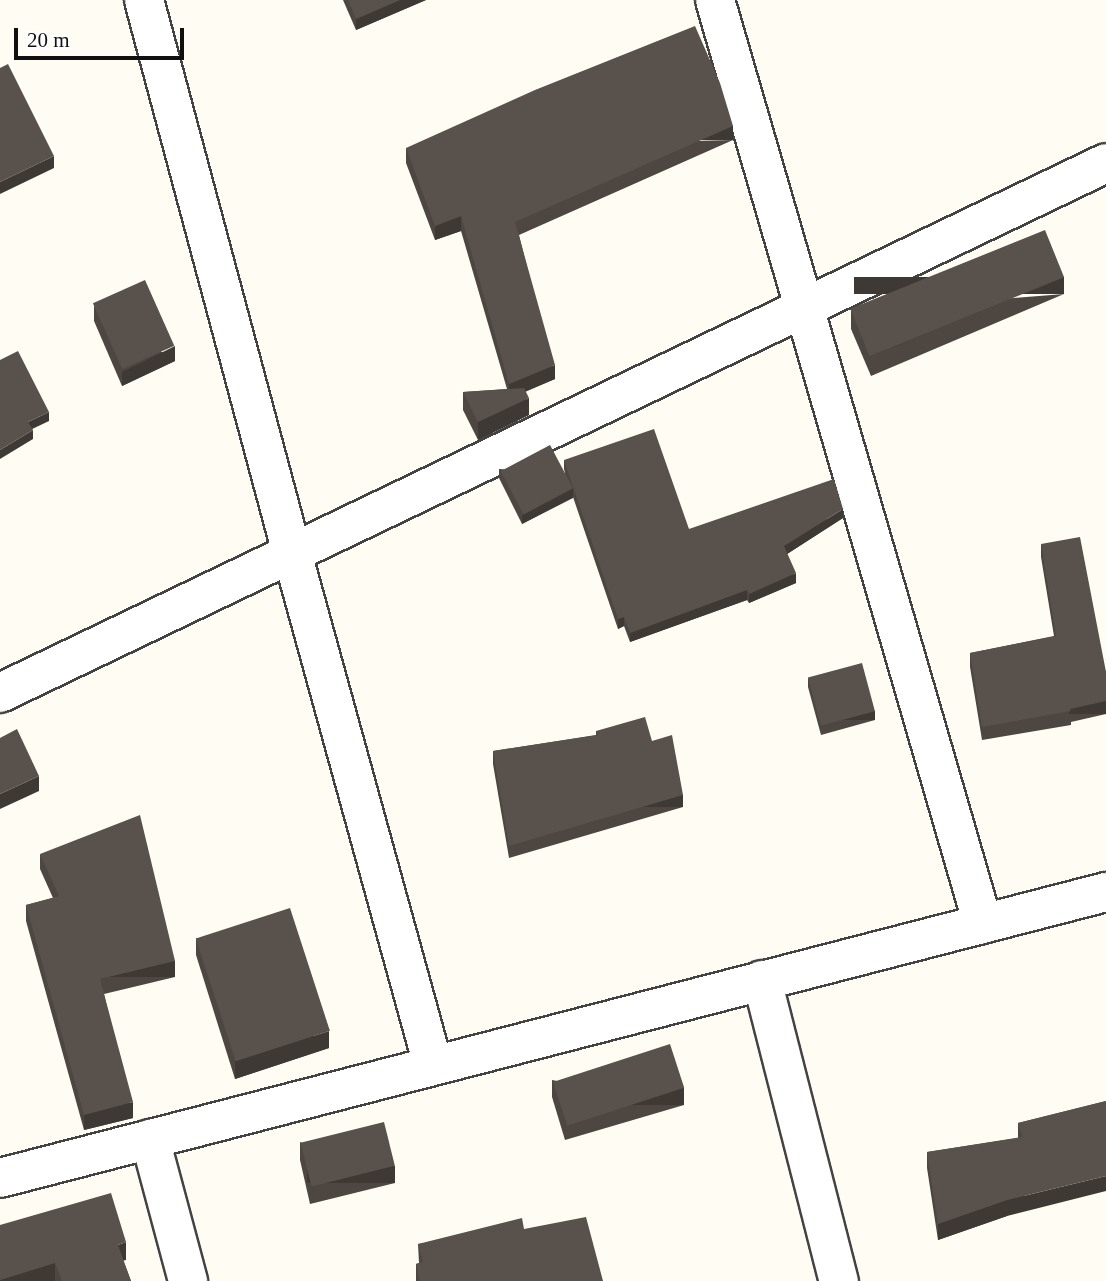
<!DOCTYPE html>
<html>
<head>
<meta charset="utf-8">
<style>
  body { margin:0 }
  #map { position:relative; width:1106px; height:1281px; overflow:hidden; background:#fffdf3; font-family:Georgia,serif }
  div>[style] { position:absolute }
  .roads { filter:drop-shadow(2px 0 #434343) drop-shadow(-2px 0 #434343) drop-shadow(0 2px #434343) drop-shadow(0 -2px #434343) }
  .minor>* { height:38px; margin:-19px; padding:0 19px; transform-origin:19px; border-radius:19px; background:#fff }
  .wall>* { inset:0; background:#4d4641 }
  .shaded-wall>* { inset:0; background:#3e3935; transform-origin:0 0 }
  .building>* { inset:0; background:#59514c; transform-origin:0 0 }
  span { translate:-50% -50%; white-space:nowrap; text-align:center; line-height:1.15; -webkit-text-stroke:7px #fff; paint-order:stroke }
  .scale { position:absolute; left:14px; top:28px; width:170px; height:32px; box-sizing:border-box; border:4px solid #101010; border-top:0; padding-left:9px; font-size:21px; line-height:24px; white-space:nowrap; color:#101010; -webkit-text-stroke:5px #fff; paint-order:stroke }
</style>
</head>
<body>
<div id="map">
  <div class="roads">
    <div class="minor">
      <div style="left:144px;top:0;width:572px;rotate:75.02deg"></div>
      <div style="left:292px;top:553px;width:531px;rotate:74.6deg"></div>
      <div style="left:715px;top:0;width:962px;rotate:73.83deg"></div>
      <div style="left:0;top:693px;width:1226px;rotate:-25.6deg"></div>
      <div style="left:762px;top:980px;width:311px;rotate:75.7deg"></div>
      <div style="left:150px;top:1139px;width:147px;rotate:75deg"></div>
      <div style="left:0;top:1178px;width:1142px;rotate:-14.5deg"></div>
    </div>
  </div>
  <div class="wall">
    <div style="clip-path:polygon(343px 0,426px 0,356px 30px)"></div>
    <div style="clip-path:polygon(733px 140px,519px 235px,555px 379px,525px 392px,529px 415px,478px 440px,463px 410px,463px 392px,507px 389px,461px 231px,435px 240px,406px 163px,406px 148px)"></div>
    <div style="clip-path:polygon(1064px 294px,871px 376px,851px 329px,851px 311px)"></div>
    <div style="clip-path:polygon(94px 306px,175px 361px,122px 386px,94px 321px)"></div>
    <div style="clip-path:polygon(564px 460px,689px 529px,843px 518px,787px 554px,796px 583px,749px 603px,747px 600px,630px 642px,624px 626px,618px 629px,573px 497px,522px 524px,499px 478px,499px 469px,565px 473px,564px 469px)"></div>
    <div style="clip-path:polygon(1041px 544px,1106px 672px,1106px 714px,1071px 722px,1071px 725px,982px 740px,970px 667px,970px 653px,1054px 636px,1041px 557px)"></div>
    <div style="clip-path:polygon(808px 678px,875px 720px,821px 735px,808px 687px)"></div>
    <div style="clip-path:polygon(596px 731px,652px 741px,683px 807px,509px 858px,493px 764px,493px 751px,596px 735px)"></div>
    <div style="clip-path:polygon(40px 854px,175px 977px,104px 994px,133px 1118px,84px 1130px,26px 921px,26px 905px,53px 898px,40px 869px)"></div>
    <div style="clip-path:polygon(196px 938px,329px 1048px,235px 1079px,196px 955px)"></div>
    <div style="clip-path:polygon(552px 1080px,684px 1105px,565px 1140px,552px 1097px)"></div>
    <div style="clip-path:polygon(1106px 1101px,1007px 1216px,938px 1240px,927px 1168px,927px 1152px,1018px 1138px,1018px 1123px)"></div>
    <div style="clip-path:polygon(300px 1142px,395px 1183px,310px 1204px,300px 1160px)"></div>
    <div style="clip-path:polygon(0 1225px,126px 1260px,123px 1260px,131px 1281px,0 1281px)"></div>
    <div style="clip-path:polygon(524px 1229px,603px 1281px,416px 1281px,416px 1264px,419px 1263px,418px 1244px)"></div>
  </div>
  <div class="shaded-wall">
    <div style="clip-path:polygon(400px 0,426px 0,356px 30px,356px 19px)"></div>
    <div style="left:733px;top:126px;width:14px;height:238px;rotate:90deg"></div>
    <div style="clip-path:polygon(54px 156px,54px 168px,0 194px,0 182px)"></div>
    <div style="clip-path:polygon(461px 216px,461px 231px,435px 240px,435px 226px)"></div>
    <div style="left:1064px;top:277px;width:17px;height:210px;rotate:90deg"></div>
    <div style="clip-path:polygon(175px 346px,175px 361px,122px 386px,122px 372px)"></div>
    <div style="clip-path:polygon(555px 365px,555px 379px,509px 398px,509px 384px)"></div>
    <div style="clip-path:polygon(529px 398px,529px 415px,478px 440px,478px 422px)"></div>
    <div style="clip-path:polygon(49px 412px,49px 421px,28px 431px,28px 422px)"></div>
    <div style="clip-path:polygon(33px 430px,33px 439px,0 459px,0 450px)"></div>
    <div style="clip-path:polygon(573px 488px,573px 498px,522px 524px,522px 515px)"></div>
    <div style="clip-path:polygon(843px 509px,843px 518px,784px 556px,784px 546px)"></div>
    <div style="clip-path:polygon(796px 573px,796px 583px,749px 603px,749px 594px)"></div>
    <div style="clip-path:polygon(747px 590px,747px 600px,630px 642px,630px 633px)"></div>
    <div style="clip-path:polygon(624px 617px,624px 626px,618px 629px,618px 619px)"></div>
    <div style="left:1106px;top:701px;width:13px;height:37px;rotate:90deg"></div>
    <div style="left:875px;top:711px;width:9px;height:56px;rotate:90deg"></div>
    <div style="clip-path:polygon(39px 776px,39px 791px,0 809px,0 794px)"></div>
    <div style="left:683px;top:795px;width:12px;height:181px;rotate:90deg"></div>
    <div style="left:175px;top:961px;width:16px;height:77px;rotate:90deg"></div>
    <div style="clip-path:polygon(329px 1031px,329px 1048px,235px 1079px,235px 1061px)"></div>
    <div style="left:684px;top:1088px;width:17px;height:124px;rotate:90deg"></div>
    <div style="clip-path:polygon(133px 1102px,133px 1118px,84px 1130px,84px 1115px)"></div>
    <div style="left:395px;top:1166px;width:17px;height:88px;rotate:90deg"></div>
    <div style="clip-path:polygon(1106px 1176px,1106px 1191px,1007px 1216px,938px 1240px,938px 1224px,1007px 1200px)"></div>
    <div style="clip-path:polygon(126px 1242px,126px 1260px,118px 1262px,118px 1245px)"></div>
    <div style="clip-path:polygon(55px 1263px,55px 1281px,0 1281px,0 1280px)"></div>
  </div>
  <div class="building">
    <div style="clip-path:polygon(348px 0,400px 0,356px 19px)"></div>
    <div style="clip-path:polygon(695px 26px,720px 83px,733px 126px,515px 222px,555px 365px,509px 384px,461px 216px,435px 226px,406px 148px,535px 90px)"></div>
    <div style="clip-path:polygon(8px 64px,54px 156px,0 182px,0 68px)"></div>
    <div style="left:1045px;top:230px;width:51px;height:210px;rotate:68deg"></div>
    <div style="left:145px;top:280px;width:72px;height:57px;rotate:66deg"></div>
    <div style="clip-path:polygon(18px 351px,49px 412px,28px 422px,33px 430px,0 450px,0 360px)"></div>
    <div style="clip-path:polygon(524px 388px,529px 398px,478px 422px,463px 392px)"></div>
    <div style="clip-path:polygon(654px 429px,689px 529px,834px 479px,843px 509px,784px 546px,796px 573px,749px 594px,747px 590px,630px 633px,624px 617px,618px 619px,564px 460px)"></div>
    <div style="left:550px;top:445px;width:49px;height:56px;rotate:62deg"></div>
    <div style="clip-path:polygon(1080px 537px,1106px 672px,1106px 701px,1070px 709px,1071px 711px,982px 727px,970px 653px,1056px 636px,1041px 544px)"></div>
    <div style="left:862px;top:663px;width:50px;height:56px;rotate:75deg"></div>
    <div style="clip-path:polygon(645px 717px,652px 741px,672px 735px,683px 795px,509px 846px,493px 751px,598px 735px,596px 731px)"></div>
    <div style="clip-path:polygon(17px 729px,39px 776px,0 794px,0 738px)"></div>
    <div style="clip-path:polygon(140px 815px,175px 961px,100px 979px,133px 1102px,84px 1115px,26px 905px,59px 896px,40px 854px)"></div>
    <div style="left:290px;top:908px;width:129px;height:99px;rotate:72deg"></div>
    <div style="left:670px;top:1044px;width:46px;height:123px;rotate:72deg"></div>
    <div style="clip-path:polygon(1106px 1101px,1106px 1176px,1007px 1200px,938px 1224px,927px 1152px,1022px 1137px,1018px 1123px)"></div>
    <div style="left:384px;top:1122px;width:45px;height:86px;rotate:76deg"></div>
    <div style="clip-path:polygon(111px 1193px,126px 1242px,118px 1245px,131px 1281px,62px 1281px,55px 1263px,0 1280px,0 1225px)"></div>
    <div style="clip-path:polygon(586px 1217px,603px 1281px,420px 1281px,416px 1264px,423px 1262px,418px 1244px,522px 1218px,524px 1229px)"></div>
  </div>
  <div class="scale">20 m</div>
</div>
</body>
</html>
